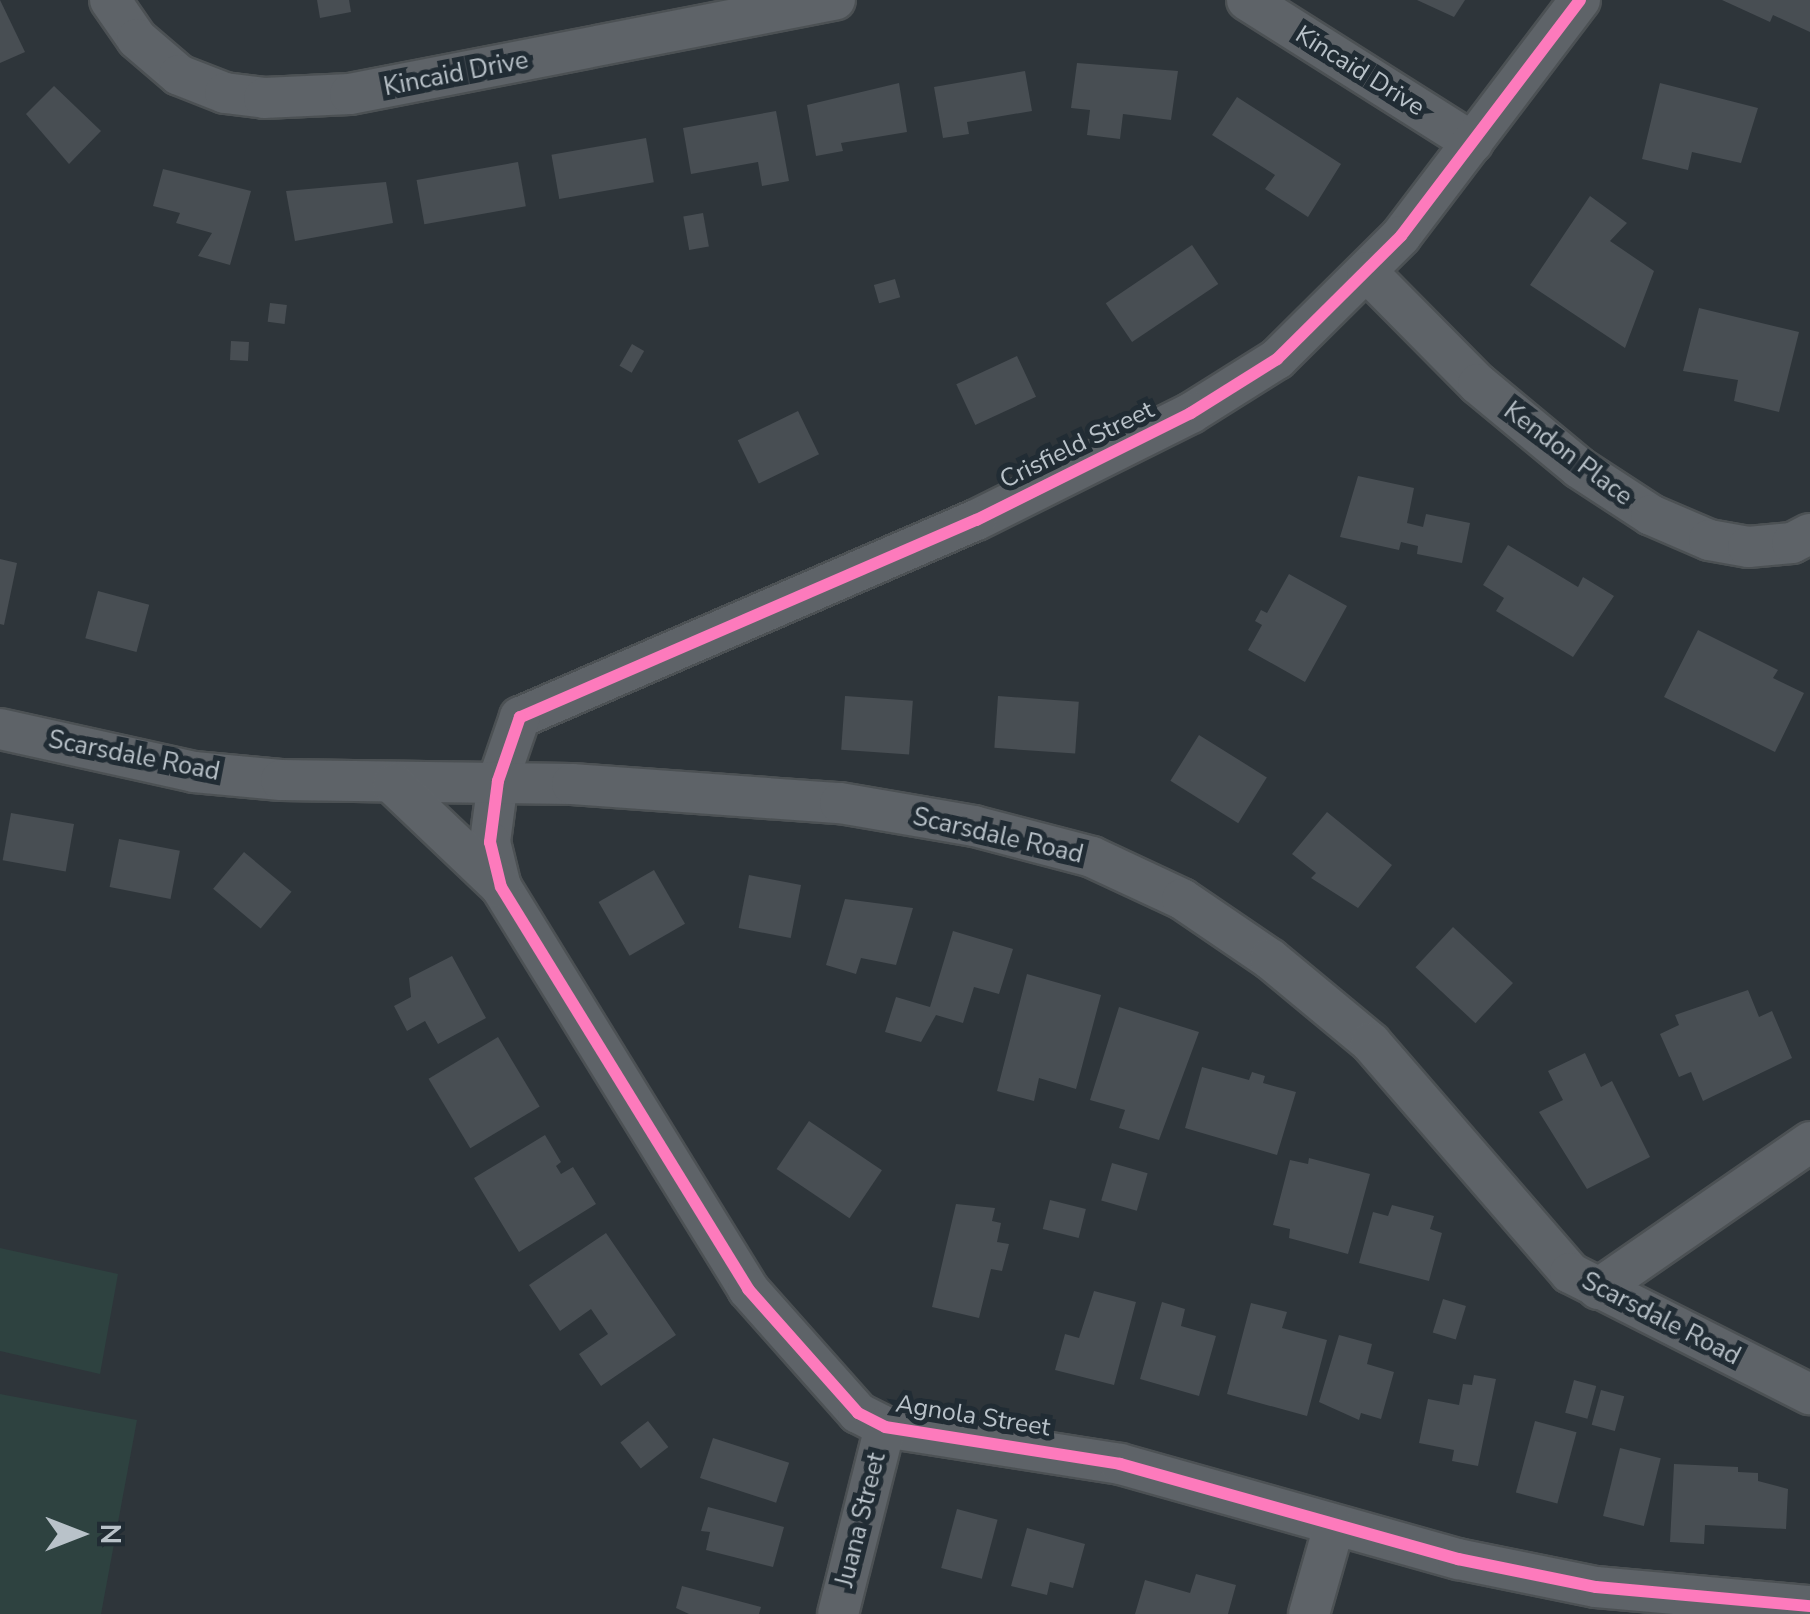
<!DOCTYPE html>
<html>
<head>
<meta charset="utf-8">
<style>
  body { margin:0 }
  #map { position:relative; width:1810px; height:1614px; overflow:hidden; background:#2e353a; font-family:"Nunito Sans",sans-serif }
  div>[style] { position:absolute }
  .green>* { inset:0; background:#2e4240 }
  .building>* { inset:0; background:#484e53; transform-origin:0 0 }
  .roads { filter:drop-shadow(2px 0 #4c5154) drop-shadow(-2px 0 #4c5154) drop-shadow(0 2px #4c5154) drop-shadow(0 -2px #4c5154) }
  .minor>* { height:40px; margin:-20px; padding:0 20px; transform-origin:20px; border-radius:20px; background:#5e6368 }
  .cycleway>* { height:12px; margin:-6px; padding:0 6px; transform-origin:6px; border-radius:6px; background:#fd7abc }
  span { translate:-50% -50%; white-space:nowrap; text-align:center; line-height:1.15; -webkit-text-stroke:10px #212c34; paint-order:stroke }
  .street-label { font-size:25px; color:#b9c2c9 }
  .north { position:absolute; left:30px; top:1484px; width:100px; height:100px; -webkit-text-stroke:8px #212c34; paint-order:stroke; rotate:90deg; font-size:28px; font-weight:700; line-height:40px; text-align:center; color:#b9c2c9 }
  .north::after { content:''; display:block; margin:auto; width:35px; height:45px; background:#b9c2c9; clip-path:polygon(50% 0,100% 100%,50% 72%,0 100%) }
</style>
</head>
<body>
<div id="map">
  <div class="green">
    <div style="clip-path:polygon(0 1248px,118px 1274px,100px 1374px,0 1351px)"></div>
    <div style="clip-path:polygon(0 1394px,137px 1420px,101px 1614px,0 1614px)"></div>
  </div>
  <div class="building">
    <div style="clip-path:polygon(0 0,25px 52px,0 63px)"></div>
    <div style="clip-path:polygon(317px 0,349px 0,351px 12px,320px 18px)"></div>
    <div style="clip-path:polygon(1417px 0,1465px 0,1454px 17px)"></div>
    <div style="clip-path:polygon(1722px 0,1810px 0,1810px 32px,1773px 15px,1770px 22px)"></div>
    <div style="clip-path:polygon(1077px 63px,1178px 71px,1171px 120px,1123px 114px,1120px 139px,1087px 135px,1090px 110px,1071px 108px)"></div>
    <div style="clip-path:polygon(1025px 71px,1032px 111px,967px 122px,969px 134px,943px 138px,934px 87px)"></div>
    <div style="clip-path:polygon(899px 83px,907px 132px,841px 143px,843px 151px,816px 156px,807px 105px)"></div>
    <div style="clip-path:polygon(1660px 83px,1758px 108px,1741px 163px,1692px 152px,1688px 170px,1642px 159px)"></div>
    <div style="clip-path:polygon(54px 86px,101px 131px,69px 164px,26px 114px)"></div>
    <div style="clip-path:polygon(1237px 97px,1341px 164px,1308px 217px,1265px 189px,1275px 175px,1212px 135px)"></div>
    <div style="clip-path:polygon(776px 111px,789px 181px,762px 186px,758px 162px,691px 174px,683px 128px)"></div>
    <div style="left:646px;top:138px;width:45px;height:96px;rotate:80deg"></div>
    <div style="left:518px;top:162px;width:45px;height:103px;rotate:80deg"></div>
    <div style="clip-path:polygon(163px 169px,251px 191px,230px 265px,198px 256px,212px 233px,176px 223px,180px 213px,153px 206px)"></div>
    <div style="clip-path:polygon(386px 182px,393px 223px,295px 241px,286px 191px)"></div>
    <div style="clip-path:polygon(1590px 196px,1627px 223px,1610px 241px,1654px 271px,1625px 348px,1530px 285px)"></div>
    <div style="left:703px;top:213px;width:34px;height:20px;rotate:80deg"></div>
    <div style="left:1192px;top:245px;width:47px;height:104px;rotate:56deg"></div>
    <div style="left:895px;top:279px;width:19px;height:22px;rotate:74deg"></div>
    <div style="left:270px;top:303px;width:17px;height:19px;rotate:7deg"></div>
    <div style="clip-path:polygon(1699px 308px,1799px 332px,1779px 412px,1734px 401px,1738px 380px,1683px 371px)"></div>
    <div style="left:231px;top:341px;width:18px;height:19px;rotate:3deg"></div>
    <div style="left:632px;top:344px;width:14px;height:25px;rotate:30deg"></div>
    <div style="left:1017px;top:356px;width:45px;height:67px;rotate:65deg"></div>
    <div style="left:798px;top:411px;width:48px;height:67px;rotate:64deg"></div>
    <div style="clip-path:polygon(1358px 476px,1414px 488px,1407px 523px,1423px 527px,1426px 514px,1470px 523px,1462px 563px,1417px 554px,1418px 546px,1401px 542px,1399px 550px,1340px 537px)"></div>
    <div style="clip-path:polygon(1508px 545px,1578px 587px,1583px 577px,1614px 596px,1573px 657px,1496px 611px,1504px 598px,1483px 585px)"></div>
    <div style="clip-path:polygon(0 559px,17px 563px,4px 625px,0 624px)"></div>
    <div style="clip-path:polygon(1289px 574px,1347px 606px,1305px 682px,1248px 650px,1262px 625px,1255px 621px,1261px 610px,1267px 613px)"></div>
    <div style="left:98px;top:591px;width:53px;height:49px;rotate:15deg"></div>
    <div style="clip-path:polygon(1698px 630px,1778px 670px,1773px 678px,1804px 693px,1775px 752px,1664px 697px)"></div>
    <div style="left:845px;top:696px;width:68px;height:54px;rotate:4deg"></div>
    <div style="left:998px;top:696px;width:81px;height:52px;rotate:4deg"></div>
    <div style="left:1199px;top:735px;width:80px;height:54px;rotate:32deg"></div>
    <div style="clip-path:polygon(1327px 812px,1392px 865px,1358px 908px,1311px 878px,1316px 873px,1292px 854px)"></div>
    <div style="left:11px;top:813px;width:64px;height:48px;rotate:10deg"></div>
    <div style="left:119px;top:839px;width:62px;height:49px;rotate:11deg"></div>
    <div style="left:244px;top:852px;width:62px;height:48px;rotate:40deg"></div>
    <div style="left:654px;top:870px;width:62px;height:64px;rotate:60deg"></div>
    <div style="left:749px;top:875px;width:53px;height:54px;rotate:11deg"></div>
    <div style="clip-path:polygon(845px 899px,913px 908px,896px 965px,861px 958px,856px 974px,826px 965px)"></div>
    <div style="left:1453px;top:927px;width:82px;height:55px;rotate:43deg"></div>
    <div style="clip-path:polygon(953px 931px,1013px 949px,999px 994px,974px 987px,963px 1023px,936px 1015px,921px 1042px,885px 1032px,896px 997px,930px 1007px)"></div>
    <div style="clip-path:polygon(452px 956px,486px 1018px,438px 1044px,425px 1021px,407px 1031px,394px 1006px,411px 997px,409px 978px)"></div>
    <div style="clip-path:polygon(1027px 974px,1101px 995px,1076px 1089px,1039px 1078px,1034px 1101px,997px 1091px)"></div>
    <div style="clip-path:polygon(1748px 990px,1759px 1017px,1772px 1011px,1792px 1058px,1703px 1101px,1691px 1072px,1679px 1077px,1660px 1034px,1679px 1025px,1675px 1015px)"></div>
    <div style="clip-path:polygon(1119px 1007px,1199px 1032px,1159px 1140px,1119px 1128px,1125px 1110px,1090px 1100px)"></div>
    <div style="left:498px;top:1037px;width:81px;height:81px;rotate:59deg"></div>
    <div style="clip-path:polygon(1585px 1053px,1601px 1087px,1612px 1081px,1650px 1157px,1587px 1189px,1539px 1112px,1563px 1100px,1548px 1071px)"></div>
    <div style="clip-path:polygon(1202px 1067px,1249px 1080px,1252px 1072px,1265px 1076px,1263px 1083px,1296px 1092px,1277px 1155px,1185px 1128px)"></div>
    <div style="left:809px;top:1121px;width:88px;height:58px;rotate:34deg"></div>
    <div style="clip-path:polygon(545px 1135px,561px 1162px,556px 1166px,561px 1174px,573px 1167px,596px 1204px,519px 1252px,474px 1178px)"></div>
    <div style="clip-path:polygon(1309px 1158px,1370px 1174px,1348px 1254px,1289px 1238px,1290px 1229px,1273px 1225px,1290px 1160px,1308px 1164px)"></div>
    <div style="left:1112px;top:1163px;width:37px;height:39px;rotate:16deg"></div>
    <div style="left:1050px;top:1200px;width:37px;height:30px;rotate:14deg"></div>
    <div style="clip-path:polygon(956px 1204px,995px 1208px,992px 1221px,1001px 1223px,997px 1242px,1009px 1244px,1002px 1271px,991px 1269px,979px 1318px,932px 1307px)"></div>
    <div style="clip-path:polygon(1392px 1205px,1434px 1216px,1430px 1229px,1442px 1233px,1429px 1281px,1359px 1263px,1373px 1212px,1388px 1216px)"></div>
    <div style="clip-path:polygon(606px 1233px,676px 1335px,601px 1386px,579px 1354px,608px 1334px,591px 1309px,560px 1331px,529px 1285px)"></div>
    <div style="clip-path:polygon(1094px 1291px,1136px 1302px,1114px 1385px,1055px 1370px,1065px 1334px,1079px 1338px)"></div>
    <div style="left:1443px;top:1299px;width:24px;height:35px;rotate:17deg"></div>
    <div style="clip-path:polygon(1162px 1302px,1185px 1309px,1181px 1326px,1216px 1336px,1199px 1396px,1140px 1379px)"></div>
    <div style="clip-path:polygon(1251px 1303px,1287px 1312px,1282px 1328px,1327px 1340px,1307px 1416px,1227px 1394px)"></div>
    <div style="clip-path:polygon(1339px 1335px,1372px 1344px,1367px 1364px,1394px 1372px,1381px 1419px,1361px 1413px,1359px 1420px,1319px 1402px)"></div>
    <div style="clip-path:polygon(1474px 1375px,1496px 1379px,1478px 1466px,1452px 1461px,1454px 1450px,1419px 1443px,1428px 1399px,1459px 1405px,1463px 1384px,1472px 1385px)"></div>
    <div style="left:1574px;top:1380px;width:23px;height:34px;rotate:15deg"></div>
    <div style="left:1601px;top:1390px;width:24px;height:36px;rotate:15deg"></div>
    <div style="left:648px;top:1421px;width:33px;height:35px;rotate:52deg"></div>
    <div style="left:1535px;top:1421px;width:43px;height:74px;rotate:15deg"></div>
    <div style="left:713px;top:1438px;width:80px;height:42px;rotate:18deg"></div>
    <div style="left:1620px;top:1448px;width:42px;height:70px;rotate:14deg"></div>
    <div style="clip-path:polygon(1674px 1464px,1738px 1467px,1738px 1472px,1758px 1473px,1758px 1481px,1788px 1489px,1786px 1529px,1705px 1525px,1704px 1544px,1670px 1542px)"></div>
    <div style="clip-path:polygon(708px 1507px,784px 1527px,773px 1567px,706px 1550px,710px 1532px,701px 1531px)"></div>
    <div style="left:957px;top:1509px;width:42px;height:61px;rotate:15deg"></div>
    <div style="clip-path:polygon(1027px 1528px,1085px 1544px,1073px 1588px,1050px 1582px,1047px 1595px,1011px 1586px)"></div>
    <div style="clip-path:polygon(1196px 1574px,1236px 1585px,1228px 1614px,1135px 1614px,1145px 1580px,1190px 1593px)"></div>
    <div style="clip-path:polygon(682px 1586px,761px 1607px,759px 1614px,689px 1614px,676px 1608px)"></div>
  </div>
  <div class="roads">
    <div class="minor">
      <div style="left:110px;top:0;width:47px;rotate:55.3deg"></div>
      <div style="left:137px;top:39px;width:55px;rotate:40.6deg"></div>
      <div style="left:179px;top:75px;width:49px;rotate:21.4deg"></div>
      <div style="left:225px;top:93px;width:39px;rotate:7deg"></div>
      <div style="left:264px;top:98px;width:86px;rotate:-2.7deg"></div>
      <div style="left:350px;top:94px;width:494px;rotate:-11deg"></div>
      <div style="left:1247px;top:0;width:267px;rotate:32.3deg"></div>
      <div style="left:1580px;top:0;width:296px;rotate:127.2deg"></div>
      <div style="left:1401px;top:236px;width:175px;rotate:135.2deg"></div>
      <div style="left:1277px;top:359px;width:102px;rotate:147.9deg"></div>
      <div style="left:1191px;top:413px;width:240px;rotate:153.5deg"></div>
      <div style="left:976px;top:520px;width:497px;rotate:156.6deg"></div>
      <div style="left:520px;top:717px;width:68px;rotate:109deg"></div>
      <div style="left:498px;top:781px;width:62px;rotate:97.5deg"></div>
      <div style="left:490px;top:842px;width:46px;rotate:76.3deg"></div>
      <div style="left:501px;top:887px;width:472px;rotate:58.4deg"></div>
      <div style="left:748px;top:1289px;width:166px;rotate:48.4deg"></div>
      <div style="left:858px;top:1413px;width:30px;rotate:27deg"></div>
      <div style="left:885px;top:1427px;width:238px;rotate:8.9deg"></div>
      <div style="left:1120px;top:1464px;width:351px;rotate:15.7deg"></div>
      <div style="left:1458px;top:1559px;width:141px;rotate:11.5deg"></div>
      <div style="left:1596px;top:1587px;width:215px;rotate:5.1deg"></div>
      <div style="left:1367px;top:272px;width:158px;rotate:45.3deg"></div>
      <div style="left:1478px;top:384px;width:131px;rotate:39.7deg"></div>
      <div style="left:1579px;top:468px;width:86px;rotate:33.1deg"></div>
      <div style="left:1651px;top:515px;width:63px;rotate:23.3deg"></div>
      <div style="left:1709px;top:540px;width:40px;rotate:10deg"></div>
      <div style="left:1748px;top:547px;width:44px;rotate:-5.2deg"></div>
      <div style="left:1792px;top:543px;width:20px;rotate:-27deg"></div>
      <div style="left:0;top:729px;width:199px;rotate:12.5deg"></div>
      <div style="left:194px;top:772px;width:87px;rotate:5.3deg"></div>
      <div style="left:281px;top:780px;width:291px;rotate:0.8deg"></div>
      <div style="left:572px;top:784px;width:269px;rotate:4.1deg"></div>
      <div style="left:840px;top:803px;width:136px;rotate:9.7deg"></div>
      <div style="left:974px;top:826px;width:122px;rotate:14.7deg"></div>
      <div style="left:1092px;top:857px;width:99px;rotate:25deg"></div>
      <div style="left:1182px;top:899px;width:107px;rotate:34.3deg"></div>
      <div style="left:1270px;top:959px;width:131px;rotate:39.7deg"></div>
      <div style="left:1371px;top:1043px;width:304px;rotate:49.1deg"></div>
      <div style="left:1570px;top:1273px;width:269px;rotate:26.8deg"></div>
      <div style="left:393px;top:784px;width:149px;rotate:43.6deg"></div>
      <div style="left:1598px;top:1289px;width:258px;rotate:-34.7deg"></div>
      <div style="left:838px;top:1614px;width:193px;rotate:-75.9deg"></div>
      <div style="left:1309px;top:1614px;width:91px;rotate:-74.1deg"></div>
    </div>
  </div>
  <div class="cycleway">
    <div style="left:1580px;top:0;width:296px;rotate:127.2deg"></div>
    <div style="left:1401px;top:236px;width:175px;rotate:135.2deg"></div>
    <div style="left:1277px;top:359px;width:102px;rotate:147.9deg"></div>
    <div style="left:1191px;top:413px;width:240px;rotate:153.5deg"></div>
    <div style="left:976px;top:520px;width:497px;rotate:156.6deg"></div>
    <div style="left:520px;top:717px;width:68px;rotate:109deg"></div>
    <div style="left:498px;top:781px;width:62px;rotate:97.5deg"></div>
    <div style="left:490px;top:842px;width:46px;rotate:76.3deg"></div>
    <div style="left:501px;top:887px;width:472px;rotate:58.4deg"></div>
    <div style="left:748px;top:1289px;width:166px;rotate:48.4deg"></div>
    <div style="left:858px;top:1413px;width:30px;rotate:27deg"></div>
    <div style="left:885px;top:1427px;width:238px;rotate:8.9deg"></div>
    <div style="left:1120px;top:1464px;width:351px;rotate:15.7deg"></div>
    <div style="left:1458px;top:1559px;width:141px;rotate:11.5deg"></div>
    <div style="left:1596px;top:1587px;width:215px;rotate:5.1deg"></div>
  </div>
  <div class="street-label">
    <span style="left:1360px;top:71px;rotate:32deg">Kincaid Drive</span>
    <span style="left:456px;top:74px;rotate:-11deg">Kincaid Drive</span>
    <span style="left:1077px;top:445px;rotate:-26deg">Crisfield Street</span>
    <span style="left:1568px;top:454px;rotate:37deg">Kendon Place</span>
    <span style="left:134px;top:756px;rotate:11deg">Scarsdale Road</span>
    <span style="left:998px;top:836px;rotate:13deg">Scarsdale Road</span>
    <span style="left:1661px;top:1319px;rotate:27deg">Scarsdale Road</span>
    <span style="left:973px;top:1416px;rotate:9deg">Agnola Street</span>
    <span style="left:861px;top:1520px;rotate:-76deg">Juana Street</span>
  </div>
  <div class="north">N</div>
</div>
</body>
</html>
